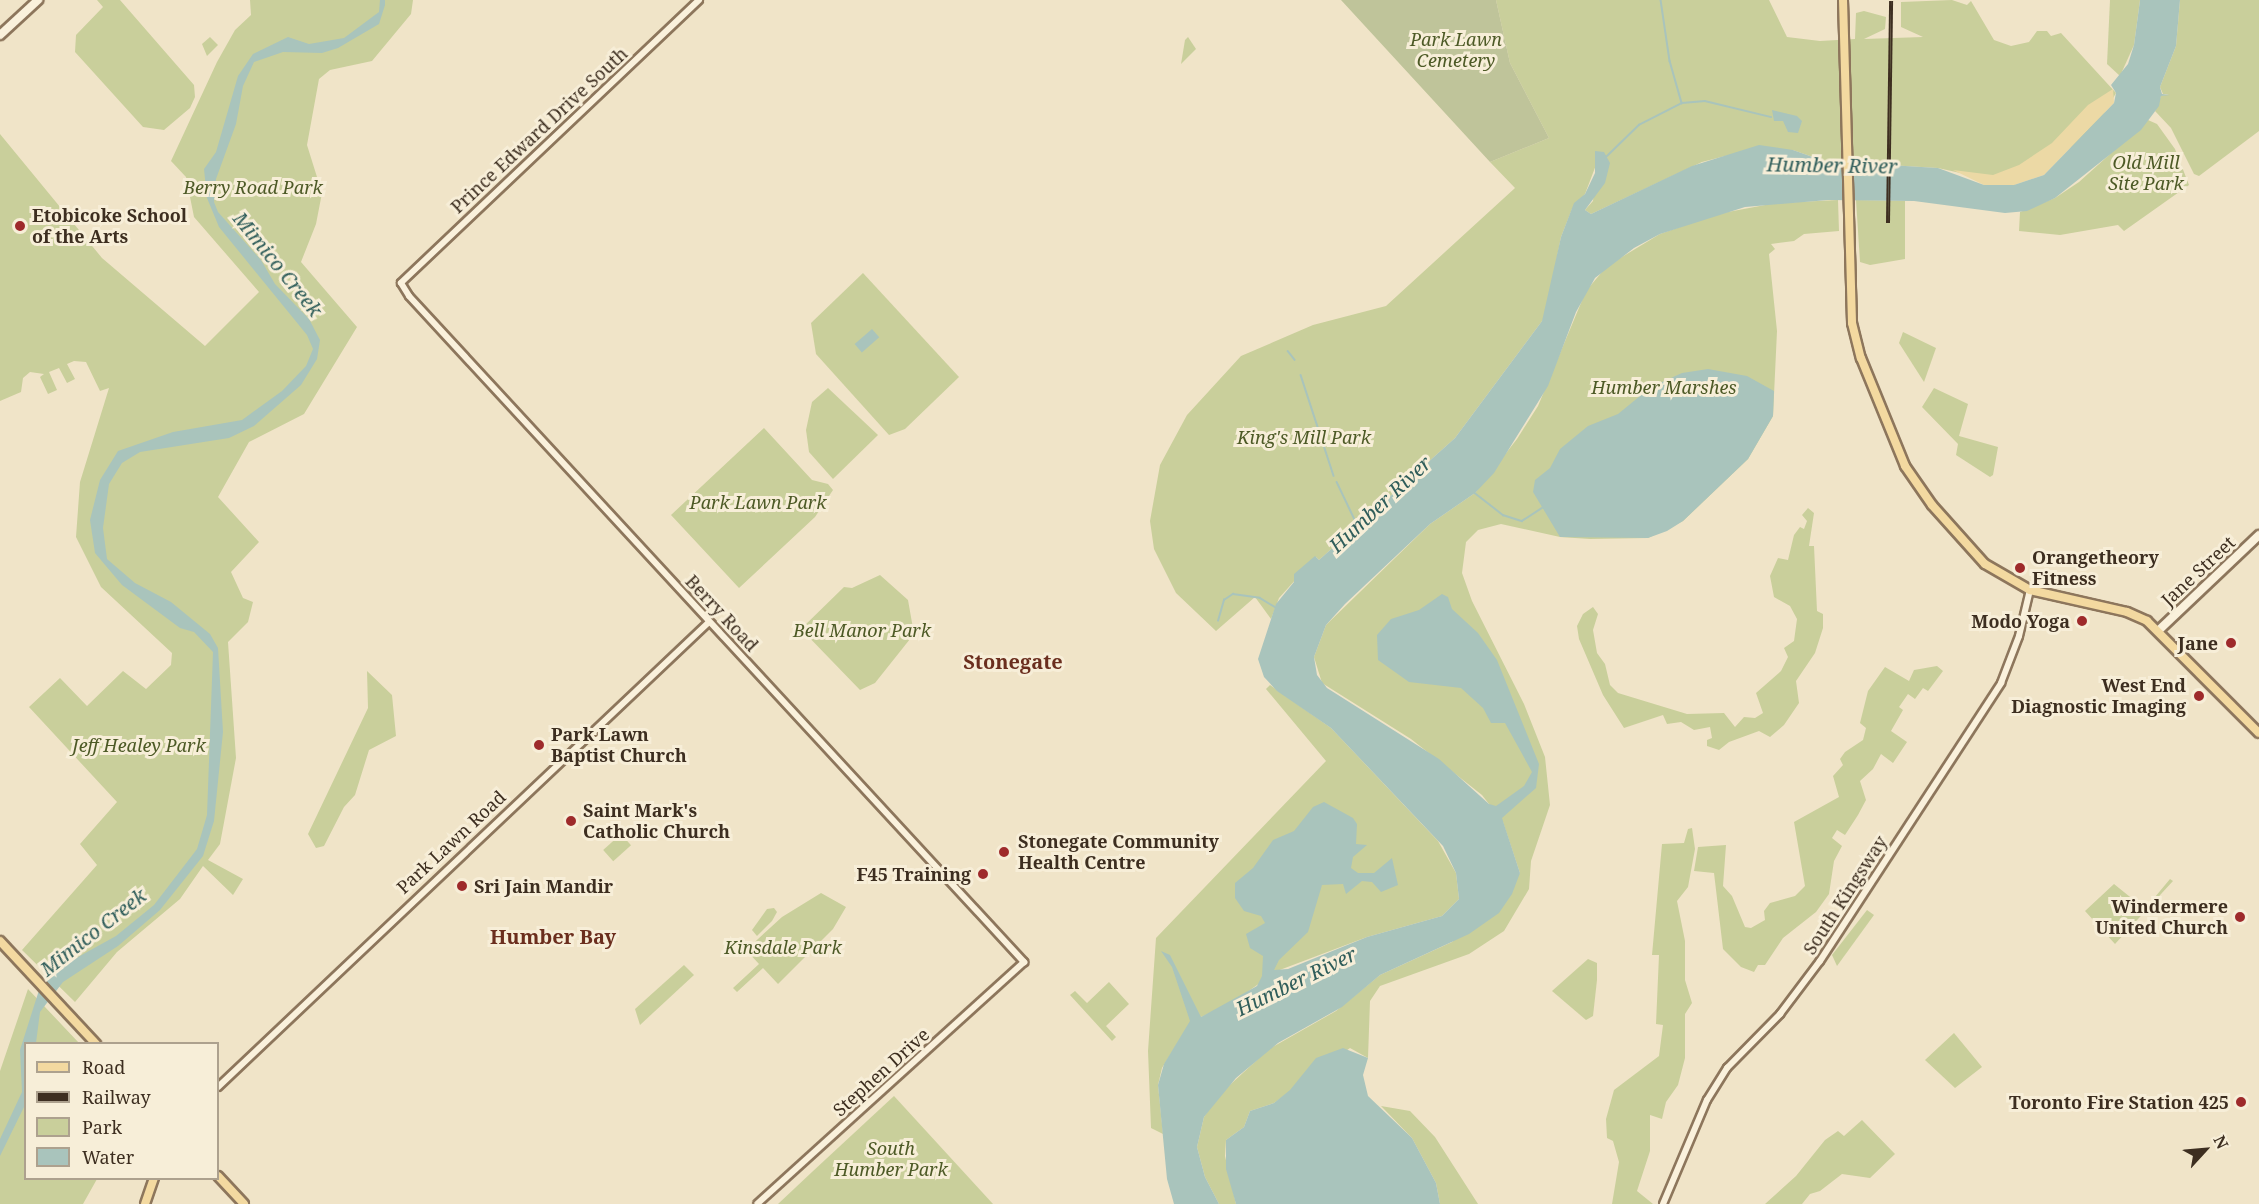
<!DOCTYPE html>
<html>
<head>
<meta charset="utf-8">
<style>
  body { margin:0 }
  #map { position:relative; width:2259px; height:1204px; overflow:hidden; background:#f0e4c8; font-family:"Noto Serif",serif }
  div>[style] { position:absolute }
  .green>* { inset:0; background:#c9cf9b; transform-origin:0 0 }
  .sand>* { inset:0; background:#ecd9a5 }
  .cemetery>* { inset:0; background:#bfc49a }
  .water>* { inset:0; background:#a9c4bc; transform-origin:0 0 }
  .stream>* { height:1.5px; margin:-0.75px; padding:0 0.75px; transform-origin:0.75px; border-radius:0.75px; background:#a9c4bc }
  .roads { filter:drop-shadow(2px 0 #8d765c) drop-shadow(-2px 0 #8d765c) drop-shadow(0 2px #8d765c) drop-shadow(0 -2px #8d765c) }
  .tertiary>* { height:6px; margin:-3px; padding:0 3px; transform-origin:3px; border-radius:3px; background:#faf1dc }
  .secondary>* { height:8px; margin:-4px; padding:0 4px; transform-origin:4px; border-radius:4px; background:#faf1dc }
  .primary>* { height:8px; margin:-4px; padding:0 4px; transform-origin:4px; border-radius:4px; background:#f3d9a0 }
  .rail>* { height:4px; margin-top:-2px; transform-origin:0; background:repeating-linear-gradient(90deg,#f7eed8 0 4.5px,#3d2e20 0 9px); box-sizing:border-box; border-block:2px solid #3d2e20 }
  .dots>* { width:16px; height:16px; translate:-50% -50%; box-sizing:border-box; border:3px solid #f7eed8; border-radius:50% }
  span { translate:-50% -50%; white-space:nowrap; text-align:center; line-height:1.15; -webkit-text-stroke:6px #f7eed8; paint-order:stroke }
  .park-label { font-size:18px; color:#4d5a26; font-style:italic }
  .street-label { font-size:18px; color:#3d2e20 }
  .poi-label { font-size:18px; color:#3d2e20; font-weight:700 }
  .left { translate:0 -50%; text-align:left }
  .right { translate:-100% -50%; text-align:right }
  .water-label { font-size:20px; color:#2f5d5a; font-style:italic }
  .neighbourhood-label { font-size:20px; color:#6b2e1e; font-weight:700 }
  .legend { position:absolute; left:24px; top:1042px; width:195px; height:138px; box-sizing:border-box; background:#f7eed8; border:2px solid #ada18e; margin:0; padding:8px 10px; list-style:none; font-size:18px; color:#3d2e20 }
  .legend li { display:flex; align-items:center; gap:12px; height:30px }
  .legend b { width:30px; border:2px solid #ada18e }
  .north { position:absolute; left:2175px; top:1120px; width:60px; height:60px; -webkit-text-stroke:4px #f7eed8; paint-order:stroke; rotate:64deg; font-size:16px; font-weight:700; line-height:24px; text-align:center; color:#3d2e20 }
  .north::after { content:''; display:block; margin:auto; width:21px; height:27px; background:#3d2e20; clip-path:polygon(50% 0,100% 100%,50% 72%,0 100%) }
</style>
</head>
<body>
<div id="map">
  <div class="green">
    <div style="clip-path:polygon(97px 0,120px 0,194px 85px,195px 97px,190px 108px,164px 130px,143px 127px,75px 52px,76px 35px,103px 7px)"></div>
    <div style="clip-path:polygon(250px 0,413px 0,411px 14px,372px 61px,330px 70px,319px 79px,307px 145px,322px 193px,316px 224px,301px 262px,357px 327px,304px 414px,249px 442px,218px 497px,259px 542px,231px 572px,243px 598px,253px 602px,248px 622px,228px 642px,236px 758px,220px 844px,208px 860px,243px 879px,233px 895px,203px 866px,180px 899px,117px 952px,75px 1002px,22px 950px,97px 865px,80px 844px,117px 802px,29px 707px,60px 678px,87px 706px,123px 671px,146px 689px,171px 665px,172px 653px,101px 587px,76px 537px,80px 482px,109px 388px,100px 391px,86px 362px,74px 361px,67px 364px,75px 379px,67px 383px,59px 368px,49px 372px,57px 390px,48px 394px,40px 377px,44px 374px,30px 372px,23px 378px,21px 392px,0 401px,0 134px,102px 258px,205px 346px,259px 292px,194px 217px,186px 177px,171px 161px,217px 62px,235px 30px,251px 15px)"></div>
    <div style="clip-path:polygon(1496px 0,1769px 0,1787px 37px,1820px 41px,1855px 39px,1856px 13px,1864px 11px,1886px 17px,1885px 29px,1864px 39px,1923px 37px,1901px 27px,1901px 2px,1952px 0,1967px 5px,1971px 1px,1994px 40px,2011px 46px,2029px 42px,2037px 31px,2047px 31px,2051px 36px,2061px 33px,2116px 93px,2102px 117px,2079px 142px,2014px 185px,1938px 168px,1824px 161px,1793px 150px,1725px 156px,1702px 162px,1591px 214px,1585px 210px,1593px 201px,1596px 165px,1585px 194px,1572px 209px,1561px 237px,1545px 317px,1455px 438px,1319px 560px,1316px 557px,1279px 598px,1271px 619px,1255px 597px,1216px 631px,1176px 593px,1154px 549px,1150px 521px,1160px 465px,1187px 415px,1241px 356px,1313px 325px,1386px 306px,1515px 188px,1490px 162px,1549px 138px,1510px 63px)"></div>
    <div style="clip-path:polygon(2110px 0,2140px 0,2134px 45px,2120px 76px,2107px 64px)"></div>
    <div style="clip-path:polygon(2180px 0,2259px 0,2259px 131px,2199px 176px,2194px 174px,2171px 128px,2155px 111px,2161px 96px,2169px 94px,2163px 94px,2160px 87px,2176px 46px)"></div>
    <div style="clip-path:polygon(210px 37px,218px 45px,207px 56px,202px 44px)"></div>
    <div style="clip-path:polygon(1188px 37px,1196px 49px,1181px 64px,1185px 40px)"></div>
    <div style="clip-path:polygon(2148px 120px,2157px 124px,2175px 149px,2189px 185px,2124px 231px,2118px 225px,2060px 235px,2019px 231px,2020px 212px,2055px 198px,2079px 182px)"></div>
    <div style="clip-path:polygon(1838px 200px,1839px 231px,1804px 234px,1794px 241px,1771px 244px,1775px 249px,1769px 254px,1777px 331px,1773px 416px,1748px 459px,1683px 521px,1648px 538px,1590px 539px,1560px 537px,1501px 524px,1478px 530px,1466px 542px,1462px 573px,1472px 601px,1524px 704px,1545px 757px,1550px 805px,1531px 861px,1529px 889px,1504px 931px,1469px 954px,1380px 986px,1370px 1001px,1368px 1058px,1350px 1048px,1274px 1103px,1250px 1111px,1244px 1127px,1226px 1140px,1225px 1156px,1236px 1204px,1219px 1204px,1205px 1177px,1197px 1147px,1204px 1117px,1220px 1094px,1269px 1049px,1336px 1011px,1380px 975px,1452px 942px,1520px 873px,1503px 822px,1482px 795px,1411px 739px,1322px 683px,1314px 657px,1326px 625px,1430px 524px,1475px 493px,1517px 439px,1538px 406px,1586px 291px,1607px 266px,1660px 234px,1717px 214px,1776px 203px)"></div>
    <div style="clip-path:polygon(1856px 200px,1905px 201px,1905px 259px,1870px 265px,1860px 262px)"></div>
    <div style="clip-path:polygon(863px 273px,959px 377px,905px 429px,889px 435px,816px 354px,811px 323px)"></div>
    <div style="clip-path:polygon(1903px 332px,1936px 348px,1924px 382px,1899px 343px)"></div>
    <div style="clip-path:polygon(828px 388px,878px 435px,833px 479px,809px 452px,806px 430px,812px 402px)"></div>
    <div style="clip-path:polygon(1934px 388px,1968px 404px,1959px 436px,1998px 447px,1993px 475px,1990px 477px,1956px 455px,1958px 444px,1922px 407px)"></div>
    <div style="clip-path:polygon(764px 428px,812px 480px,828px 484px,833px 490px,815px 517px,739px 588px,671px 515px)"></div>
    <div style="clip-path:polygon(1808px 508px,1814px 513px,1809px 546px,1814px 546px,1817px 611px,1823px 614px,1823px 628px,1815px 653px,1796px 681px,1799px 703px,1784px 725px,1770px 737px,1759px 731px,1729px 742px,1719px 750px,1707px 746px,1707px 740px,1712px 738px,1710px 727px,1694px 730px,1681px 722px,1667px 724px,1663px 715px,1624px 728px,1603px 695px,1579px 639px,1577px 626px,1583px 614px,1593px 607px,1598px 614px,1593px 630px,1597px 653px,1605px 664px,1610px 685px,1618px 693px,1687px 714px,1724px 713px,1735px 727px,1744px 717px,1755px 718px,1763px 713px,1756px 693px,1781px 671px,1788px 657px,1784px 648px,1794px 641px,1797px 619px,1790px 606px,1774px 597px,1770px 576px,1778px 558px,1788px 560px,1794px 535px,1800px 527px,1804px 529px,1807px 521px,1802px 515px)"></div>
    <div style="clip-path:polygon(880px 575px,908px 600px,914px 634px,875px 683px,860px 690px,801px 629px,844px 587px,852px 588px)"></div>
    <div style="clip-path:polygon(1937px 666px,1943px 671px,1928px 691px,1923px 688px,1915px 699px,1908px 694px,1899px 707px,1903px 710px,1891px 731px,1907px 742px,1893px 763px,1881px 754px,1873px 769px,1860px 781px,1866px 800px,1858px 815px,1845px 835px,1837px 830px,1832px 838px,1842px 846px,1834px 861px,1829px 894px,1816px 912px,1783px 938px,1765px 965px,1758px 965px,1754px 972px,1741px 967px,1723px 949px,1714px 873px,1694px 871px,1698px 847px,1726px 845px,1723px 886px,1732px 896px,1745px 927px,1751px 928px,1765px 920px,1764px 911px,1770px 903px,1795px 896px,1805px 886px,1794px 822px,1839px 797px,1833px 776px,1843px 765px,1840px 759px,1845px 752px,1863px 740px,1866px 728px,1860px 723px,1868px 691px,1885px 667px,1909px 681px,1914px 670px)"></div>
    <div style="clip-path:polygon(367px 671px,392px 695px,396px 736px,369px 750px,355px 795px,344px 807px,324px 846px,316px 848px,308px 834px,368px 708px)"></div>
    <div style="clip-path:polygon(1270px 685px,1331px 728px,1438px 841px,1456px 873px,1459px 899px,1442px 916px,1367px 937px,1277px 971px,1233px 1002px,1201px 1017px,1183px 1034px,1162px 1068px,1158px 1085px,1163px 1134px,1151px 1128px,1148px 1051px,1156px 938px,1326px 761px,1266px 689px)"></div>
    <div style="clip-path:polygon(1692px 828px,1695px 849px,1688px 887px,1677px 901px,1685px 941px,1685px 980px,1692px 1003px,1685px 1014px,1685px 1058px,1678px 1085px,1666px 1102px,1662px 1119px,1650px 1115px,1650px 1151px,1637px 1191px,1653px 1204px,1612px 1204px,1619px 1162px,1613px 1141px,1607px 1138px,1606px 1119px,1614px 1090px,1659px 1056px,1663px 1025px,1656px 1024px,1659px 955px,1652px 955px,1662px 844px,1684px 843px,1688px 829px)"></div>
    <div style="left:621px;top:834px;width:15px;height:24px;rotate:48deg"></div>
    <div style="clip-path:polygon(2170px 879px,2173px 881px,2115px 944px,2085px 911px,2114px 884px,2145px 909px)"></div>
    <div style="clip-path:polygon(821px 893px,846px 907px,833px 929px,778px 984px,763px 968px,737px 992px,733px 988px,759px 964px,746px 950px,782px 917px)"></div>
    <div style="clip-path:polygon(774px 908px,777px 912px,772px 921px,757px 936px,752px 930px,767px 909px)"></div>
    <div style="clip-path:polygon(1867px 910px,1874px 915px,1837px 966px,1832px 955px)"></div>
    <div style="clip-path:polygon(1588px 959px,1597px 963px,1597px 980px,1593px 1016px,1586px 1020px,1552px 991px)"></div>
    <div style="clip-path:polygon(684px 965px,694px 975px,640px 1025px,635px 1009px)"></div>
    <div style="clip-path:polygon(1109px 982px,1129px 1004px,1106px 1026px,1116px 1037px,1112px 1041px,1070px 995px,1075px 991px,1087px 1003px)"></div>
    <div style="clip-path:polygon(28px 989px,79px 1043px,26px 1044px,26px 1178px,97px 1179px,83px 1204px,0 1204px,0 1071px)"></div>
    <div style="clip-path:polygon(1954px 1033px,1982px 1067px,1955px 1088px,1925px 1060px)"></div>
    <div style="clip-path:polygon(894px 1096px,993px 1204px,778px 1204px,812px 1172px)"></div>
    <div style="clip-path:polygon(1381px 1106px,1410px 1111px,1435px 1137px,1478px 1204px,1440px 1204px,1436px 1183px,1412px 1138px)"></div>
    <div style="clip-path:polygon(1862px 1120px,1895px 1154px,1870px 1178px,1842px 1174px,1820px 1191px,1810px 1194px,1802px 1204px,1765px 1204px,1796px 1176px,1825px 1140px,1838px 1131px,1844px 1136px)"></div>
  </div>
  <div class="sand">
    <div style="clip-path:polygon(2113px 89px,2114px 103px,2044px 175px,2014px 185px,1984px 185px,1953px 170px,1993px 175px,2019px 165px,2052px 143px,2088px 105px)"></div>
  </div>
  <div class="cemetery">
    <div style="clip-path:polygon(1341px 0,1496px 0,1510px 63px,1549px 138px,1490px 162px)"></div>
  </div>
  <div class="water">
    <div style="clip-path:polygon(380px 0,385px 0,385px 5px,379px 24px,338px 48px,322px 53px,283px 52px,254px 62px,243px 86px,236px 124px,216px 179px,214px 202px,218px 212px,261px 260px,275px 284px,309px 319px,320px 340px,317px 359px,301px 385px,254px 426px,229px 438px,140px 452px,122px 463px,109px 484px,103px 528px,107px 559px,135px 583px,171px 602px,210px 634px,218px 648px,223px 732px,214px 821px,203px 856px,160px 910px,118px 946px,63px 982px,40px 1012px,36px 1043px,26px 1044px,25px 1105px,0 1156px,0 1139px,22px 1092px,20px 1050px,40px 987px,51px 972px,116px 936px,154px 905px,197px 849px,207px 815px,213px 652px,194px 632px,180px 628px,122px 585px,95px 553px,90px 520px,100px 480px,118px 451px,173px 432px,242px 420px,282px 391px,306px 366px,313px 349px,307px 335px,219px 227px,207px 198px,204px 169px,216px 152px,238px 76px,253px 54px,288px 37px,309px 44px,344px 38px,379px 12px)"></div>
    <div style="clip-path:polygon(2140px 0,2180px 0,2176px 46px,2160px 87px,2162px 94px,2170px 95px,2161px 96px,2159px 106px,2141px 130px,2055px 198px,2027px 211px,2005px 213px,1914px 201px,1828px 200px,1745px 207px,1660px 234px,1634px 248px,1595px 278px,1576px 312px,1548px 386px,1494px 473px,1475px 493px,1430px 524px,1345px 604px,1326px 625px,1314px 657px,1317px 675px,1327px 688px,1439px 759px,1489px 804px,1496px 806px,1524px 786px,1532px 772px,1505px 723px,1491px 723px,1483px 708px,1461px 688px,1409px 682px,1378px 660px,1377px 635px,1391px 619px,1419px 610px,1442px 594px,1448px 597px,1452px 609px,1478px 633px,1497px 660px,1539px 764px,1536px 788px,1502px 818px,1520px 873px,1512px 894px,1499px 913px,1469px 934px,1380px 975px,1342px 1007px,1278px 1043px,1236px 1078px,1204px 1117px,1197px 1147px,1205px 1177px,1219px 1204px,1174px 1204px,1167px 1179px,1158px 1085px,1164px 1064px,1190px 1021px,1172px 967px,1161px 951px,1170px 955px,1201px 1017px,1257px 986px,1262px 976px,1263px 956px,1250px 948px,1246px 934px,1265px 923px,1261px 916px,1244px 911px,1235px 898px,1235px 883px,1253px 868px,1273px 840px,1294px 831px,1313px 807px,1324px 802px,1353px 818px,1357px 824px,1356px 844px,1367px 845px,1353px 857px,1351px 868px,1358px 873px,1374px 873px,1392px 858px,1398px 885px,1381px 892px,1372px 882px,1362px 881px,1346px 894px,1343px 884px,1322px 885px,1308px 932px,1279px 960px,1274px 970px,1288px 969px,1367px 937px,1442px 916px,1459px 899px,1456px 873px,1443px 846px,1331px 728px,1277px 691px,1264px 677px,1258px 659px,1276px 604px,1294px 582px,1294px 574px,1315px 556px,1319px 560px,1455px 438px,1542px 321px,1561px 237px,1574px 203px,1585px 194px,1595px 173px,1595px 151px,1604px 152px,1610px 163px,1605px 183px,1585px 210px,1591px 214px,1692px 166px,1759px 145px,1793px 150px,1824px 161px,1938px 168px,1984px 185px,2014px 185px,2044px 175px,2114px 103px,2116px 93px,2111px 85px,2128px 64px,2134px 45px)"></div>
    <div style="clip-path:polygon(1772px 110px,1797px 116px,1802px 121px,1798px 133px,1788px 132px,1783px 121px,1774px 121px)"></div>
    <div style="left:872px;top:329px;width:11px;height:23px;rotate:49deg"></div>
    <div style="clip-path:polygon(1708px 369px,1747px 376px,1774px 391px,1773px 416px,1748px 459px,1683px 521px,1667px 531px,1648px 538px,1560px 537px,1533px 492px,1535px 480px,1550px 468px,1560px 449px,1588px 426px,1618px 414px,1651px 387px,1682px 373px)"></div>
    <div style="clip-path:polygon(1343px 1048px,1368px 1058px,1363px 1075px,1368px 1096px,1412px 1138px,1436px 1183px,1440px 1204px,1236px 1204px,1226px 1169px,1226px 1140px,1244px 1127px,1250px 1111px,1274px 1103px,1290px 1090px,1316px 1058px)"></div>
  </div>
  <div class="stream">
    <div style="left:1661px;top:0;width:62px;rotate:81.6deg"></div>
    <div style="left:1670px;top:61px;width:44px;rotate:74.1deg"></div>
    <div style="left:1606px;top:157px;width:46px;rotate:-44.1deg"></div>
    <div style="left:1639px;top:125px;width:48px;rotate:-27.1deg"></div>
    <div style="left:1682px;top:103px;width:23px;rotate:-5deg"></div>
    <div style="left:1705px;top:101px;width:68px;rotate:13.6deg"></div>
    <div style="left:1288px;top:351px;width:11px;rotate:52deg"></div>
    <div style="left:1301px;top:375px;width:106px;rotate:71.9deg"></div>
    <div style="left:1337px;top:482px;width:47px;rotate:64.5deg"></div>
    <div style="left:1475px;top:493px;width:36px;rotate:38deg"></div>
    <div style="left:1503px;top:515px;width:20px;rotate:18deg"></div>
    <div style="left:1522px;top:521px;width:24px;rotate:-33deg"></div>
    <div style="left:1218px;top:621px;width:22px;rotate:-74deg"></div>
    <div style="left:1224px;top:600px;width:11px;rotate:-34deg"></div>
    <div style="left:1233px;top:594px;width:27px;rotate:8deg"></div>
    <div style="left:1260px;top:598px;width:17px;rotate:31deg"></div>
  </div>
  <div class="roads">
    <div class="tertiary">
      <div style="left:699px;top:0;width:411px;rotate:136.5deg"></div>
      <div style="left:401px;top:283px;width:15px;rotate:58deg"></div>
      <div style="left:409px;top:296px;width:907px;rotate:47.28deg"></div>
      <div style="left:1024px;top:962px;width:360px;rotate:137.8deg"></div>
      <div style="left:218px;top:1087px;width:676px;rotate:-43.44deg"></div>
      <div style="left:1663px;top:1204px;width:113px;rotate:-67.1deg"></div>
      <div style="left:1707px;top:1100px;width:38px;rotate:-58deg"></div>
      <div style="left:1727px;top:1068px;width:76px;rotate:-45.5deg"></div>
      <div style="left:1780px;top:1014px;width:66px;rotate:-53deg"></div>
      <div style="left:1820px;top:961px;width:332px;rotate:-56.9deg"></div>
      <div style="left:2001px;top:683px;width:50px;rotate:-69deg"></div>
      <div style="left:2019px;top:636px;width:47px;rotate:-76.6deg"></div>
    </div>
    <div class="secondary">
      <div style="left:0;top:35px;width:52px;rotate:-42.6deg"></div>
      <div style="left:2159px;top:630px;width:138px;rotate:-43.5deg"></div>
    </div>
    <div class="primary">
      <div style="left:1843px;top:0;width:323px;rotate:88.4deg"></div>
      <div style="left:1852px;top:323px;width:36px;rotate:76deg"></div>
      <div style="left:1861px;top:358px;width:117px;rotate:67.8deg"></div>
      <div style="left:1905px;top:466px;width:47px;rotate:55.3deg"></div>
      <div style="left:1932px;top:505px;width:79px;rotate:48.1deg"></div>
      <div style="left:1985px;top:564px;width:52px;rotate:30deg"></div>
      <div style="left:2030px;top:590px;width:99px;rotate:12.8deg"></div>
      <div style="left:2127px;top:612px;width:22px;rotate:24deg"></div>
      <div style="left:2147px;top:621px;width:158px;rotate:45deg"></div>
      <div style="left:0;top:941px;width:141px;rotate:47deg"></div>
      <div style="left:218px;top:1176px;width:38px;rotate:47deg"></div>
      <div style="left:145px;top:1204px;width:28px;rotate:-71deg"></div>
    </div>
  </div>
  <div class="rail">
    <div style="left:1888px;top:223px;width:222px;rotate:-89.2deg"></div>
  </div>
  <div class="dots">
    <div style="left:20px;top:226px;background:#9e2a2b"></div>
    <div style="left:2020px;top:568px;background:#9e2a2b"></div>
    <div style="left:2082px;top:621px;background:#9e2a2b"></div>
    <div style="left:2231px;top:643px;background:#9e2a2b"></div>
    <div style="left:2199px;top:696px;background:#9e2a2b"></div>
    <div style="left:539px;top:745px;background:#9e2a2b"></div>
    <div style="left:571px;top:821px;background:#9e2a2b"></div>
    <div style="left:1004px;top:852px;background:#9e2a2b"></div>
    <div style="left:983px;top:874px;background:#9e2a2b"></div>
    <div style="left:462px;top:886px;background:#9e2a2b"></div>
    <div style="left:2240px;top:917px;background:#9e2a2b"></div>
    <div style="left:2241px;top:1102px;background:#9e2a2b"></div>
  </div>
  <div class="park-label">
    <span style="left:1456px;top:50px">Park Lawn<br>Cemetery</span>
    <span style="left:2146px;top:173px">Old Mill<br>Site Park</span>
    <span style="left:253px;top:187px">Berry Road Park</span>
    <span style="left:1664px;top:387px">Humber Marshes</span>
    <span style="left:1304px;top:437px">King's Mill Park</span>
    <span style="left:758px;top:502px">Park Lawn Park</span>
    <span style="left:862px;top:630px">Bell Manor Park</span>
    <span style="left:139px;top:745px">Jeff Healey Park</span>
    <span style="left:783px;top:947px">Kinsdale Park</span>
    <span style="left:891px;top:1159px">South<br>Humber Park</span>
  </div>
  <div class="street-label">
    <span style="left:539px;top:130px;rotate:-43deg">Prince Edward Drive South</span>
    <span style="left:2198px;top:571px;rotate:-43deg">Jane Street</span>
    <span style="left:722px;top:613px;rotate:47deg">Berry Road</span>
    <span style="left:451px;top:842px;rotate:-43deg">Park Lawn Road</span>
    <span style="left:1845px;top:895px;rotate:-57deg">South Kingsway</span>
    <span style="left:881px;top:1072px;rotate:-42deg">Stephen Drive</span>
  </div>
  <div class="poi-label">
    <span class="left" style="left:32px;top:226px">Etobicoke School<br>of the Arts</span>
    <span class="left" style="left:2032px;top:568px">Orangetheory<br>Fitness</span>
    <span class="right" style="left:2070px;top:621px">Modo Yoga</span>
    <span class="right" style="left:2218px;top:643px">Jane</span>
    <span class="right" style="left:2186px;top:696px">West End<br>Diagnostic Imaging</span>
    <span class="left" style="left:551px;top:745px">Park Lawn<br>Baptist Church</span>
    <span class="left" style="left:583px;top:821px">Saint Mark's<br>Catholic Church</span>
    <span class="left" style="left:1018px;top:852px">Stonegate Community<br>Health Centre</span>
    <span class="right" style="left:971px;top:874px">F45 Training</span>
    <span class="left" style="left:474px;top:886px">Sri Jain Mandir</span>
    <span class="right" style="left:2228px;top:917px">Windermere<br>United Church</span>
    <span class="right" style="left:2229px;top:1102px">Toronto Fire Station 425</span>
  </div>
  <div class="water-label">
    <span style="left:1832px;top:165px;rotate:1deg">Humber River</span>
    <span style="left:278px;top:264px;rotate:51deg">Mimico Creek</span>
    <span style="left:1380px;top:504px;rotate:-43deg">Humber River</span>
    <span style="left:93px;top:932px;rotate:-38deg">Mimico Creek</span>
    <span style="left:1296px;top:981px;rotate:-26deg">Humber River</span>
  </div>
  <div class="neighbourhood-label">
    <span style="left:1013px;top:661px">Stonegate</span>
    <span style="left:553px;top:936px">Humber Bay</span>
  </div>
  <ul class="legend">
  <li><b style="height:8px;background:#f3d9a0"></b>Road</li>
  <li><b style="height:8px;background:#3d2e20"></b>Railway</li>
  <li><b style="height:16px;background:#c9cf9b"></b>Park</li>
  <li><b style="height:16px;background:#a9c4bc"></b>Water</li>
  </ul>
  <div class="north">N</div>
</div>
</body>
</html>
